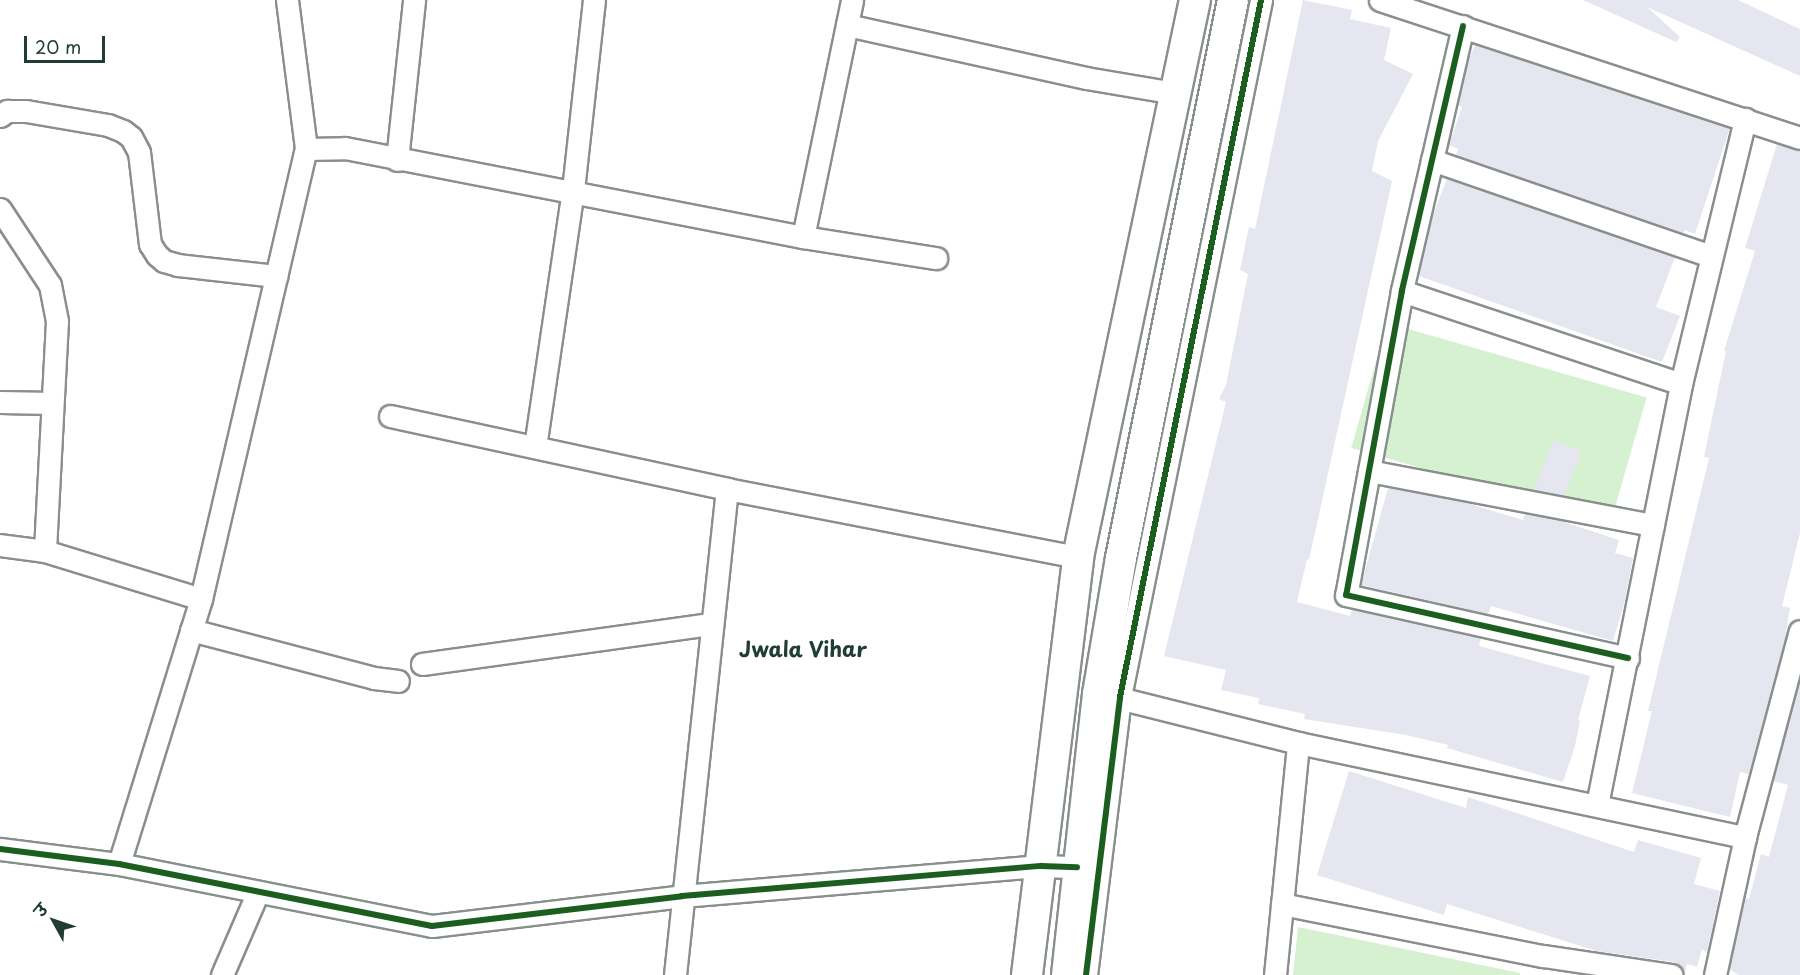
<!DOCTYPE html>
<html>
<head>
<meta charset="utf-8">
<style>
  body { margin:0 }
  #map { position:relative; width:1800px; height:975px; overflow:hidden; background:#fff; font-family:"Playpen Sans","Playpen Sans Deva",sans-serif }
  div>[style] { position:absolute }
  .green>* { inset:0; background:#d5f1cf; transform-origin:0 0 }
  .building>* { inset:0; background:#e5e6f0; transform-origin:0 0 }
  .roads { filter:drop-shadow(2px 0 #898f8d) drop-shadow(-2px 0 #898f8d) drop-shadow(0 2px #898f8d) drop-shadow(0 -2px #898f8d) }
  .street>* { height:21px; margin:-10.5px; padding:0 10.5px; transform-origin:10.5px; border-radius:10.5px; background:#fff }
  .secondary>* { height:30px; margin:-15px; padding:0 15px; transform-origin:15px; border-radius:15px; background:#fff }
  .cycleway>* { height:6px; margin:-3px; padding:0 3px; transform-origin:3px; border-radius:3px; background:#1b5e20 }
  span { translate:-50% -50%; white-space:nowrap; text-align:center; line-height:1.15; -webkit-text-stroke:4.5px #fff; paint-order:stroke }
  .district-label { font-size:21px; color:#1f3d34; font-weight:700 }
  .north { position:absolute; left:24px; top:891px; width:60px; height:60px; -webkit-text-stroke:4px #fff; paint-order:stroke; rotate:310deg; font-size:16px; font-weight:700; line-height:24px; text-align:center; color:#1f3d34 }
  .north::after { content:''; display:block; margin:auto; width:21px; height:27px; background:#1f3d34; clip-path:polygon(50% 0,100% 100%,50% 72%,0 100%) }
  .scale { position:absolute; left:24px; top:36px; width:81px; height:27px; box-sizing:border-box; border:3px solid #1f3d34; border-top:0; padding-left:8px; font-size:18px; line-height:21px; white-space:nowrap; color:#1f3d34; -webkit-text-stroke:4px #fff; paint-order:stroke }
</style>
</head>
<body>
<div id="map">
  <div class="green">
    <div style="left:1387px;top:323px;width:270px;height:130px;rotate:16deg"></div>
    <div style="clip-path:polygon(1298px 927px,1520px 973px,1520px 975px,1293px 975px)"></div>
  </div>
  <div class="building">
    <div style="clip-path:polygon(1303px 0,1352px 10px,1350px 19px,1391px 28px,1384px 60px,1413px 74px,1378px 141px,1372px 171px,1392px 181px,1309px 560px,1307px 559px,1297px 602px,1350px 616px,1352px 609px,1481px 638px,1479px 646px,1590px 676px,1578px 720px,1580px 721px,1575px 746px,1563px 782px,1447px 748px,1448px 745px,1406px 735px,1304px 719px,1305px 714px,1258px 704px,1259px 698px,1221px 690px,1226px 670px,1164px 656px,1226px 402px,1219px 399px,1226px 385px,1248px 274px,1240px 270px,1249px 227px,1255px 229px)"></div>
    <div style="clip-path:polygon(1583px 0,1738px 0,1800px 29px,1800px 76px,1647px 7px,1680px 37px,1676px 42px)"></div>
    <div style="clip-path:polygon(1475px 45px,1730px 128px,1695px 234px,1685px 230px,1683px 233px,1456px 155px,1458px 149px,1449px 145px,1462px 107px,1458px 105px,1467px 64px)"></div>
    <div style="clip-path:polygon(1777px 144px,1800px 150px,1800px 533px,1782px 606px,1790px 608px,1785px 639px,1749px 774px,1740px 772px,1730px 817px,1632px 793px,1652px 711px,1648px 711px,1709px 458px,1704px 457px,1726px 351px,1724px 351px,1755px 251px,1745px 248px)"></div>
    <div style="clip-path:polygon(1447px 179px,1675px 257px,1656px 307px,1680px 316px,1662px 362px,1419px 276px,1431px 220px)"></div>
    <div style="left:1553px;top:440px;width:31px;height:53px;rotate:21deg"></div>
    <div style="clip-path:polygon(1388px 488px,1460px 501px,1523px 520px,1525px 514px,1555px 519px,1619px 540px,1615px 553px,1633px 558px,1624px 604px,1613px 641px,1491px 606px,1488px 614px,1361px 585px)"></div>
    <div style="clip-path:polygon(1800px 680px,1800px 975px,1739px 975px,1729px 969px,1745px 898px,1749px 899px,1761px 854px,1769px 857px,1788px 785px,1773px 781px)"></div>
    <div style="clip-path:polygon(1349px 771px,1466px 808px,1468px 797px,1634px 852px,1638px 840px,1701px 858px,1694px 884px,1720px 891px,1707px 953px,1702px 949px,1697px 967px,1687px 964px,1684px 975px,1680px 965px,1674px 962px,1597px 951px,1447px 904px,1444px 915px,1317px 875px)"></div>
  </div>
  <div class="roads">
    <div class="street">
      <div style="left:287px;top:0;width:150px;rotate:82.7deg"></div>
      <div style="left:306px;top:149px;width:39px;rotate:-1deg"></div>
      <div style="left:345px;top:148px;width:467px;rotate:11deg"></div>
      <div style="left:803px;top:237px;width:135px;rotate:9deg"></div>
      <div style="left:1380px;top:0;width:442px;rotate:18.2deg"></div>
      <div style="left:847px;top:25px;width:245px;rotate:12.5deg"></div>
      <div style="left:1086px;top:78px;width:90px;rotate:9.6deg"></div>
      <div style="left:1463px;top:26px;width:272px;rotate:103deg"></div>
      <div style="left:1402px;top:291px;width:309px;rotate:100.4deg"></div>
      <div style="left:1346px;top:595px;width:289px;rotate:12.6deg"></div>
      <div style="left:0;top:116px;width:9px;rotate:-36deg"></div>
      <div style="left:7px;top:111px;width:19px"></div>
      <div style="left:26px;top:111px;width:83px;rotate:9.7deg"></div>
      <div style="left:108px;top:125px;width:16px;rotate:22deg"></div>
      <div style="left:123px;top:131px;width:10px;rotate:37deg"></div>
      <div style="left:131px;top:137px;width:17px;rotate:62deg"></div>
      <div style="left:139px;top:152px;width:93px;rotate:83.2deg"></div>
      <div style="left:150px;top:244px;width:13px;rotate:58deg"></div>
      <div style="left:157px;top:255px;width:9px;rotate:41deg"></div>
      <div style="left:164px;top:261px;width:15px;rotate:16deg"></div>
      <div style="left:178px;top:265px;width:99px;rotate:6.4deg"></div>
      <div style="left:397px;top:160px;width:161px;rotate:-83.9deg"></div>
      <div style="left:1432px;top:160px;width:295px;rotate:19deg"></div>
      <div style="left:0;top:209px;width:91px;rotate:56.7deg"></div>
      <div style="left:50px;top:285px;width:37px;rotate:79deg"></div>
      <div style="left:57px;top:321px;width:230px;rotate:93deg"></div>
      <div style="left:45px;top:551px;width:45px;rotate:-172.4deg"></div>
      <div style="left:803px;top:237px;width:242px;rotate:-78.3deg"></div>
      <div style="left:1402px;top:291px;width:294px;rotate:18.4deg"></div>
      <div style="left:0;top:402px;width:52px;rotate:1.1deg"></div>
      <div style="left:390px;top:416px;width:345px;rotate:12.2deg"></div>
      <div style="left:727px;top:489px;width:358px;rotate:11deg"></div>
      <div style="left:535px;top:447px;width:260px;rotate:-81.6deg"></div>
      <div style="left:573px;top:190px;width:191px;rotate:-83.7deg"></div>
      <div style="left:1369px;top:471px;width:289px;rotate:10.8deg"></div>
      <div style="left:45px;top:551px;width:163px;rotate:17.1deg"></div>
      <div style="left:201px;top:599px;width:277px;rotate:107.2deg"></div>
      <div style="left:201px;top:599px;width:462px;rotate:-76.9deg"></div>
      <div style="left:191px;top:630px;width:189px;rotate:14.7deg"></div>
      <div style="left:374px;top:678px;width:24px;rotate:7deg"></div>
      <div style="left:422px;top:664px;width:293px;rotate:-7.9deg"></div>
      <div style="left:1107px;top:695px;width:197px;rotate:14.1deg"></div>
      <div style="left:1298px;top:743px;width:457px;rotate:11.9deg"></div>
      <div style="left:1597px;top:805px;width:429px;rotate:-78.7deg"></div>
      <div style="left:1681px;top:384px;width:273px;rotate:-76.4deg"></div>
      <div style="left:0;top:849px;width:120px;rotate:7.2deg"></div>
      <div style="left:119px;top:864px;width:319px;rotate:11.2deg"></div>
      <div style="left:432px;top:926px;width:252px;rotate:-6.8deg"></div>
      <div style="left:682px;top:896px;width:360px;rotate:-4.8deg"></div>
      <div style="left:1041px;top:866px;width:36px;rotate:2deg"></div>
      <div style="left:1282px;top:904px;width:266px;rotate:11.3deg"></div>
      <div style="left:1543px;top:956px;width:130px;rotate:8.4deg"></div>
      <div style="left:222px;top:975px;width:90px;rotate:-66.6deg"></div>
      <div style="left:675px;top:975px;width:489px;rotate:-83.9deg"></div>
      <div style="left:1086px;top:975px;width:280px;rotate:-83deg"></div>
      <div style="left:1120px;top:697px;width:711px;rotate:-78.56deg"></div>
      <div style="left:1275px;top:975px;width:233px;rotate:-84.3deg"></div>
      <div style="left:1715px;top:975px;width:141px;rotate:-77.7deg"></div>
      <div style="left:1745px;top:837px;width:213px;rotate:-75.1deg"></div>
    </div>
    <div class="secondary">
      <div style="left:1027px;top:975px;width:421px;rotate:-83deg"></div>
      <div style="left:1078px;top:557px;width:569px;rotate:-78.14deg"></div>
      <div style="left:1067px;top:975px;width:283px;rotate:-83.7deg"></div>
      <div style="left:1098px;top:694px;width:138px;rotate:-80.4deg"></div>
      <div style="left:1121px;top:558px;width:569px;rotate:-78.65deg"></div>
    </div>
  </div>
  <div class="cycleway">
    <div style="left:1463px;top:26px;width:272px;rotate:103deg"></div>
    <div style="left:1402px;top:291px;width:309px;rotate:100.4deg"></div>
    <div style="left:1346px;top:595px;width:289px;rotate:12.6deg"></div>
    <div style="left:0;top:849px;width:120px;rotate:7.2deg"></div>
    <div style="left:119px;top:864px;width:319px;rotate:11.2deg"></div>
    <div style="left:432px;top:926px;width:252px;rotate:-6.8deg"></div>
    <div style="left:682px;top:896px;width:360px;rotate:-4.8deg"></div>
    <div style="left:1041px;top:866px;width:36px;rotate:2deg"></div>
    <div style="left:1086px;top:975px;width:280px;rotate:-83deg"></div>
    <div style="left:1120px;top:697px;width:711px;rotate:-78.56deg"></div>
  </div>
  <div class="district-label">
    <span style="left:803px;top:648px">Jwala Vihar</span>
  </div>
  <div class="north">उ</div>
  <div class="scale">20 m</div>
</div>
</body>
</html>
